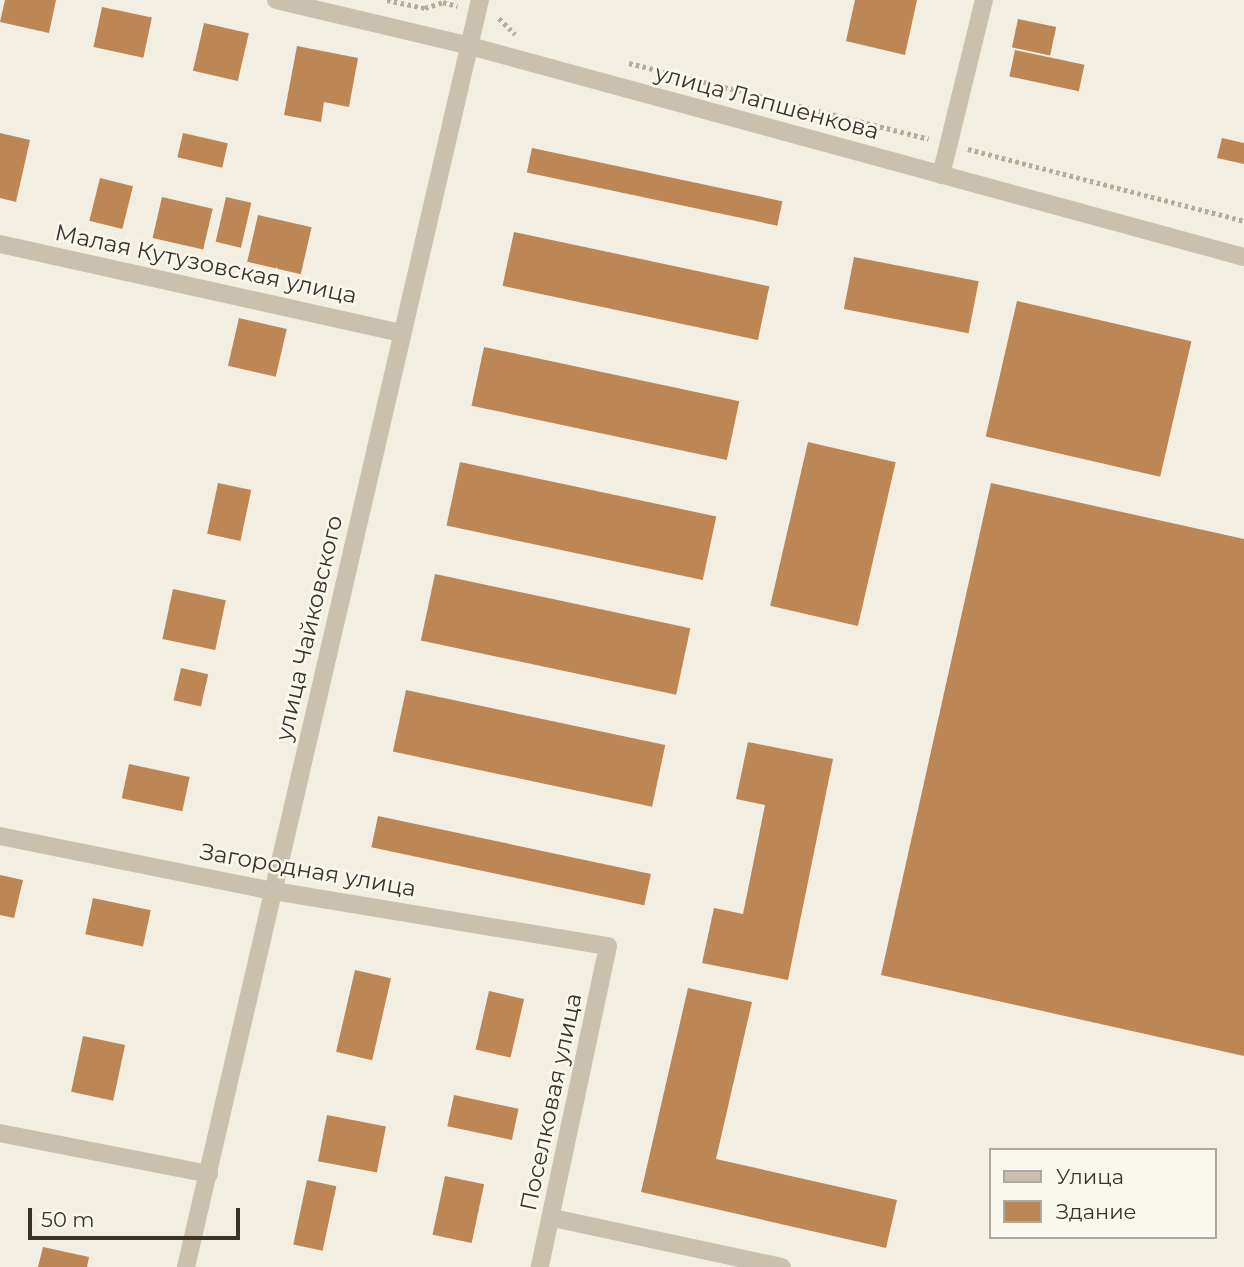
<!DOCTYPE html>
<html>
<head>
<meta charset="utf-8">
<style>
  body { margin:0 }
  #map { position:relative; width:1244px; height:1267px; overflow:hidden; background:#f2eee1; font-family:Montserrat,sans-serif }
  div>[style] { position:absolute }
  .building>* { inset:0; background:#bc8755; transform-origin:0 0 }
  .path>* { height:4.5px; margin-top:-2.25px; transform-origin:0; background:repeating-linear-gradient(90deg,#b5ac98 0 3.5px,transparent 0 7px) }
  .minor>* { height:18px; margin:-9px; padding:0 9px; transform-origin:9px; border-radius:9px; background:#c9c1ae }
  span { translate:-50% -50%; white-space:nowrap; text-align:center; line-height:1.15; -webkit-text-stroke:5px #f9f7ee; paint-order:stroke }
  .street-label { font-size:23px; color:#39332c }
  .legend { position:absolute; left:989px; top:1148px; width:228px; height:91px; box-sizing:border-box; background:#f9f7ee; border:2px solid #aca9a0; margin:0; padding:9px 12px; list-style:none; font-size:21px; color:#39332c }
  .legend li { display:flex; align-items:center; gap:14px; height:35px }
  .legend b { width:35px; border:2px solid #aca9a0 }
  .scale { position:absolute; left:28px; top:1208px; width:212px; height:32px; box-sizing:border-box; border:4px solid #39332c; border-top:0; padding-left:9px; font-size:21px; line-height:24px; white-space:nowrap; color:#39332c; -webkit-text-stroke:5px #f9f7ee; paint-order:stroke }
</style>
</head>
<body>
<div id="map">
  <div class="building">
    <div style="clip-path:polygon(5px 0,56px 0,49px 33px,0 22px)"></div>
    <div style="clip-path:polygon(855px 0,917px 0,905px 55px,846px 41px)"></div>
    <div style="left:102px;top:7px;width:51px;height:41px;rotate:12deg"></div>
    <div style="left:1018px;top:19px;width:39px;height:29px;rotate:12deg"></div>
    <div style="left:204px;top:23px;width:46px;height:49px;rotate:13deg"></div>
    <div style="clip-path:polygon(297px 46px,358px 58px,349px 107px,324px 102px,321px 122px,284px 115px)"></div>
    <div style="left:1015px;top:50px;width:71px;height:27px;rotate:12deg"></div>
    <div style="clip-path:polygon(0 133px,30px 140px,16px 202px,0 198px)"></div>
    <div style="left:183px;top:133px;width:46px;height:25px;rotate:13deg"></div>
    <div style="clip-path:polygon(1222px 138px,1244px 143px,1244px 164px,1217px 158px)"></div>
    <div style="left:532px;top:148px;width:256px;height:25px;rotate:12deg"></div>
    <div style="left:100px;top:178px;width:34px;height:44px;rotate:14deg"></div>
    <div style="left:162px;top:197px;width:52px;height:42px;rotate:13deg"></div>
    <div style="left:226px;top:197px;width:26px;height:46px;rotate:13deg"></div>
    <div style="left:258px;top:215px;width:55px;height:48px;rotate:13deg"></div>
    <div style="left:514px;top:232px;width:261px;height:55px;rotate:12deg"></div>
    <div style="left:854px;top:257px;width:127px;height:53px;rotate:11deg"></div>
    <div style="left:1017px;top:301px;width:179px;height:139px;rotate:13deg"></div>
    <div style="left:239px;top:318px;width:49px;height:49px;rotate:13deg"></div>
    <div style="left:484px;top:347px;width:261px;height:60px;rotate:12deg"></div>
    <div style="left:808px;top:442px;width:90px;height:168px;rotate:13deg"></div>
    <div style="left:460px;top:462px;width:262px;height:65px;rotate:12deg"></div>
    <div style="left:218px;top:483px;width:34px;height:52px;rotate:12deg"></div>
    <div style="clip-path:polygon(991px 483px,1244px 539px,1244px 1056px,881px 975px)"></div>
    <div style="left:435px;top:574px;width:261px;height:68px;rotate:12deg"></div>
    <div style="left:173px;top:589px;width:54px;height:51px;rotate:12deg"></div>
    <div style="left:181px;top:668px;width:28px;height:33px;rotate:13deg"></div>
    <div style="left:406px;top:690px;width:265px;height:63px;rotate:12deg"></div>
    <div style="clip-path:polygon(748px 742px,833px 759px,788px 980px,702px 963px,714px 908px,743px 914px,765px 805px,736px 799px)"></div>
    <div style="left:129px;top:764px;width:62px;height:35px;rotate:12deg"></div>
    <div style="left:378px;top:816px;width:279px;height:32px;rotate:12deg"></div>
    <div style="clip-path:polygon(0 875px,23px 880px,14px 918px,0 915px)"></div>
    <div style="left:93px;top:898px;width:59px;height:37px;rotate:12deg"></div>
    <div style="left:355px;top:970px;width:37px;height:84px;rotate:13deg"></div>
    <div style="clip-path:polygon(688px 988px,752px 1002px,716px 1159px,897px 1200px,886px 1248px,641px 1192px)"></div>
    <div style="left:489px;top:991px;width:36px;height:60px;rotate:13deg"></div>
    <div style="left:83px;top:1036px;width:43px;height:57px;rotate:12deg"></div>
    <div style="left:454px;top:1095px;width:66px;height:32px;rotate:12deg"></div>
    <div style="left:327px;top:1115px;width:60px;height:47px;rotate:11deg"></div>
    <div style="left:445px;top:1176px;width:40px;height:60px;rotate:12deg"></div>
    <div style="left:307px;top:1180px;width:30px;height:66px;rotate:12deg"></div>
    <div style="clip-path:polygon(43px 1247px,89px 1257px,87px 1267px,38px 1267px)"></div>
  </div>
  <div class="path">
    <div style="left:387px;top:0;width:39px;rotate:12deg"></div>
    <div style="left:425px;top:8px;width:19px;rotate:-18deg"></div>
    <div style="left:443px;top:2px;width:15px;rotate:16deg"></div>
    <div style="left:499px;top:18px;width:23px;rotate:45deg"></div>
    <div style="left:629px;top:63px;width:309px;rotate:14.2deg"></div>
    <div style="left:968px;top:149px;width:285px;rotate:14.6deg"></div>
  </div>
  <div class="minor">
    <div style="left:276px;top:0;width:199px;rotate:13.3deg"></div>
    <div style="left:470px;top:46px;width:802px;rotate:15.25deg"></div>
    <div style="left:941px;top:175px;width:180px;rotate:-76.2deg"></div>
    <div style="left:0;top:244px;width:412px;rotate:12.5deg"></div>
    <div style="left:0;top:836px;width:279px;rotate:11.4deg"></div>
    <div style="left:274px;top:891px;width:338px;rotate:9.4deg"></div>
    <div style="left:608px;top:946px;width:328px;rotate:102deg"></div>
    <div style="left:0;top:1133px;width:213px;rotate:11.1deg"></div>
    <div style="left:553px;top:1218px;width:234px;rotate:12.1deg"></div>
    <div style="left:186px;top:1267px;width:1301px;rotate:-76.94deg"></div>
  </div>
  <div class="street-label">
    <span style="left:767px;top:102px;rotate:15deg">улица Лапшенкова</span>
    <span style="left:206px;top:264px;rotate:12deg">Малая Кутузовская улица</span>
    <span style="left:309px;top:628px;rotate:-77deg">улица Чайковского</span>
    <span style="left:308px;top:870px;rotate:10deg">Загородная улица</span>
    <span style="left:551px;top:1102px;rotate:-78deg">Поселковая улица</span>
  </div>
  <ul class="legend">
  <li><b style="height:9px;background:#c9c1ae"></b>Улица</li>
  <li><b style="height:19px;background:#bc8755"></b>Здание</li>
  </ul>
  <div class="scale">50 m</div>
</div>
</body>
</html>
